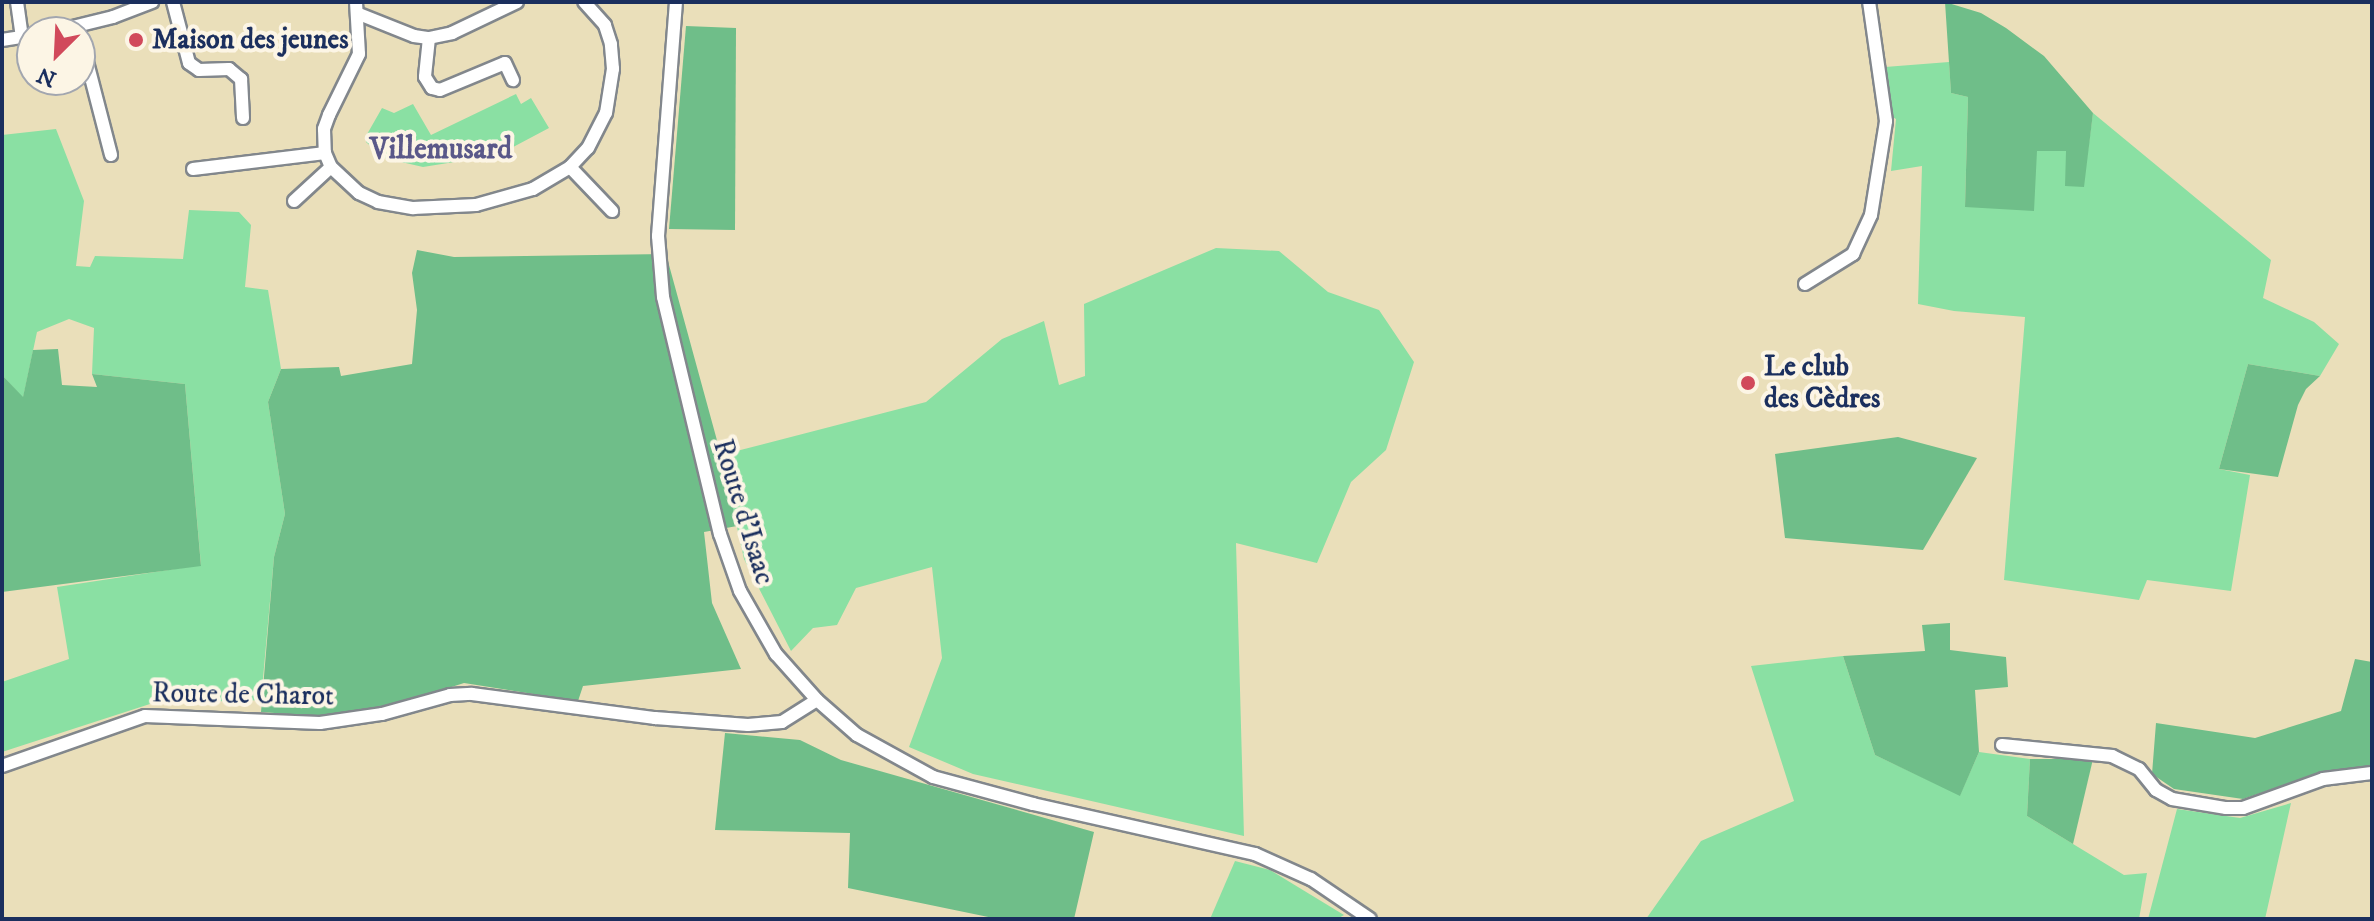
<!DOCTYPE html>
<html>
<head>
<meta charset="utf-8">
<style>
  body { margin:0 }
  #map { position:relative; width:2374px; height:921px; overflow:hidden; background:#eadfba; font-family:"IM FELL DW Pica",serif }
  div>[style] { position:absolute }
  .green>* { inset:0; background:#8ae0a3 }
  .forest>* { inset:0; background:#6fbe89 }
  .roads { filter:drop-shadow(2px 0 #82878c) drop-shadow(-2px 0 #82878c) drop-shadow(0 2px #82878c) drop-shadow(0 -2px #82878c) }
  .minor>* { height:12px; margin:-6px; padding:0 6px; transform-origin:6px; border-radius:6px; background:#fff }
  .dots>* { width:22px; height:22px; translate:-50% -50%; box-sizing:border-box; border:4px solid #fcf5e5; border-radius:50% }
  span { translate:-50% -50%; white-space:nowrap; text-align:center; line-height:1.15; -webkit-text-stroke:8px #fcf5e5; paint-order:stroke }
  .poi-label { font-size:28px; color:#1b2f5e; font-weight:700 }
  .left { translate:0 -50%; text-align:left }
  .street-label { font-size:28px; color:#1b2f5e }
  .neighbourhood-label { font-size:30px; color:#5a5889; font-weight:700 }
  .frame { position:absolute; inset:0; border:4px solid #1b2f5e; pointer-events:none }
  .north { position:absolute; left:16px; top:16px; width:80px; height:80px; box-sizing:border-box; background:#fcf5e5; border:2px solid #a2a6af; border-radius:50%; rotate:204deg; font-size:22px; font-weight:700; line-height:32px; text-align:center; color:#1b2f5e }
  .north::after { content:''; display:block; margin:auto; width:28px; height:36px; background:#d1495b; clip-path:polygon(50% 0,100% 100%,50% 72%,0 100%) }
</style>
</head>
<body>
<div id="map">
  <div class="green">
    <div style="clip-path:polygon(1949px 62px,1951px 93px,1968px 97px,1965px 207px,2037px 151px,2066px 151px,2083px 187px,2093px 113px,2271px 260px,2263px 298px,2314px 322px,2339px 344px,2320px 376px,2248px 364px,2219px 469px,2250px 475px,2231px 591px,2147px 580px,2139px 600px,2004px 580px,2025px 317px,1954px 311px,1918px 304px,1922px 166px,1891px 171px,1896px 119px,1891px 116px,1885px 67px)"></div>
    <div style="clip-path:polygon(516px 94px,521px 104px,531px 98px,549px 128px,498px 155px,423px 167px,384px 158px,366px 142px,366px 136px,382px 108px,394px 113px,413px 104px,431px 135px)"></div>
    <div style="clip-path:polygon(56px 129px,84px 201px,76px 266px,90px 267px,95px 256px,183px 259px,189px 210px,239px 212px,251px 225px,245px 287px,268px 290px,281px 369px,268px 402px,285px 514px,274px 557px,261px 700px,153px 703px,2px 752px,2px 682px,69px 659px,57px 587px,201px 565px,185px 384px,92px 374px,94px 328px,69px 319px,37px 332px,23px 398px,2px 375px,2px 135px)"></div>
    <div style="clip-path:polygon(1216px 248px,1279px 251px,1328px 292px,1379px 310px,1414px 362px,1386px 450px,1351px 482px,1317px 563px,1236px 543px,1244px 836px,973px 774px,909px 747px,942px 658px,932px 567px,856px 588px,837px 625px,813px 628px,791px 651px,744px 559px,721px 455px,926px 402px,1002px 339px,1044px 321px,1059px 385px,1085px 376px,1084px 304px)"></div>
    <div style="clip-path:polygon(1843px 656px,1875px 755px,1960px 795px,1979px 752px,2030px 759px,2027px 816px,2124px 875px,2147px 873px,2139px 919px,1646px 919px,1701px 841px,1794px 801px,1751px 666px)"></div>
    <div style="clip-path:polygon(2291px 803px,2265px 919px,2148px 919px,2177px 809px,2240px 818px)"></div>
    <div style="clip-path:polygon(1235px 861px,1270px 870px,1344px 915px,1337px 919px,1210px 919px)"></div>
  </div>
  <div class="forest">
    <div style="clip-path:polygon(1945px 2px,1981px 13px,2006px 28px,2044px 56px,2093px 113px,2084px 187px,2065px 186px,2066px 151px,2037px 151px,2034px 211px,1965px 207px,1968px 97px,1951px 93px)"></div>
    <div style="clip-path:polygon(686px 26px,736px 28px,735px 230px,669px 229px)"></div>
    <div style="clip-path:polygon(417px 250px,454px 257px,666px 254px,721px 455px,737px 526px,704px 532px,712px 603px,741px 669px,583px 686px,578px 701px,464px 683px,392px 706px,329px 717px,261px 712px,274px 557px,285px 514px,268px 402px,281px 369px,339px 367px,341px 376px,412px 364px,417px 310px,412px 273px)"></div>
    <div style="clip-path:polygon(58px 349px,62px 385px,97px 387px,92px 374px,185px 384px,201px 566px,2px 592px,2px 375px,23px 397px,33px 350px)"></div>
    <div style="clip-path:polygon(2248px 364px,2320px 376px,2306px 389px,2298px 405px,2278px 477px,2219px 469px)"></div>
    <div style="clip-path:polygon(1898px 437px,1977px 458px,1923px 550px,1785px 538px,1775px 454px)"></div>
    <div style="clip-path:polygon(1950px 623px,1950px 650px,2006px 657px,2008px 687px,1975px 690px,1979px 752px,1960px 796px,1875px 755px,1843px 656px,1925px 651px,1922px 625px)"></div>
    <div style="clip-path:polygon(2355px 659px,2372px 662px,2372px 768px,2315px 774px,2243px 799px,2174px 789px,2152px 774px,2156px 723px,2255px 738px,2341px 711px)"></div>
    <div style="clip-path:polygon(725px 733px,800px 740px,841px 760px,1094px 832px,1074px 919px,998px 919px,848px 888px,850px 833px,715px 830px)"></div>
    <div style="clip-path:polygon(2030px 759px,2093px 759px,2073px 844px,2027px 816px)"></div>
  </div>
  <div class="roads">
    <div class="minor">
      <div style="left:17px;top:2px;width:35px;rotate:82deg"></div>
      <div style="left:173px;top:2px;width:63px;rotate:75.3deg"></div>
      <div style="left:189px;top:63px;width:12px;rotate:35deg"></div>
      <div style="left:199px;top:70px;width:30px;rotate:-2deg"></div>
      <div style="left:229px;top:69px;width:16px;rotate:40deg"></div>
      <div style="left:241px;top:79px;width:39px;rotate:87deg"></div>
      <div style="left:356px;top:2px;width:52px;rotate:86.7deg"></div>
      <div style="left:359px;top:54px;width:68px;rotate:116.2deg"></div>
      <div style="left:329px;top:115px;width:15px;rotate:110deg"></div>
      <div style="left:324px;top:129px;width:24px;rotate:88deg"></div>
      <div style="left:325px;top:153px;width:15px;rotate:67deg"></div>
      <div style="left:331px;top:167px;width:38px;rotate:43deg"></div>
      <div style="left:359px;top:193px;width:21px;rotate:25deg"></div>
      <div style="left:378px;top:202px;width:36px;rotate:10deg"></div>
      <div style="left:413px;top:208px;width:63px;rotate:-2.7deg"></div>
      <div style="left:476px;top:205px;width:59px;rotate:-15.7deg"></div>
      <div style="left:533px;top:189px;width:43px;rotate:-30.7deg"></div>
      <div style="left:570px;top:167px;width:26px;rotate:-47deg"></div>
      <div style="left:588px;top:148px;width:39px;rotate:-63deg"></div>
      <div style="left:606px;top:113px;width:45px;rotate:-81deg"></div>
      <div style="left:613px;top:69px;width:25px;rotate:-95deg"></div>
      <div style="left:611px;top:44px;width:20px;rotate:-108deg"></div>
      <div style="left:605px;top:25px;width:31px;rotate:-132deg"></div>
      <div style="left:676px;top:2px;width:235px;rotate:94.4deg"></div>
      <div style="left:658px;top:236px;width:61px;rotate:85.3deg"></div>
      <div style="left:663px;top:297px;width:244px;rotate:76.5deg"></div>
      <div style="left:720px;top:534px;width:60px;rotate:70.7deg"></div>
      <div style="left:740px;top:591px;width:73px;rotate:60.3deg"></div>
      <div style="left:776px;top:654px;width:62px;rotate:48.3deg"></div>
      <div style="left:817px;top:700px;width:53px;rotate:41.2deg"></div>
      <div style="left:857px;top:735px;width:87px;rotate:28.9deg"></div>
      <div style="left:933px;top:777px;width:104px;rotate:15.1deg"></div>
      <div style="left:1033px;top:804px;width:228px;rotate:12.7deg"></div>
      <div style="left:1255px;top:854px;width:61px;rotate:24.1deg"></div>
      <div style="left:1311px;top:879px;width:71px;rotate:34.1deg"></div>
      <div style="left:359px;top:14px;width:59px;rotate:21.8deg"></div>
      <div style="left:414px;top:36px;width:15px;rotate:8deg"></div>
      <div style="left:429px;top:38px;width:24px;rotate:-12deg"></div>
      <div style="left:452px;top:33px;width:72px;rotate:-25.5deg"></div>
      <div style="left:52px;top:32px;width:63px;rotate:-13.8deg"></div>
      <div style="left:113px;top:17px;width:42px;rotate:-21deg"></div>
      <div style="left:80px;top:35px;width:124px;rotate:75.5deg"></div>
      <div style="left:429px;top:38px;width:39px;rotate:96deg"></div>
      <div style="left:425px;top:77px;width:13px;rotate:58deg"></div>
      <div style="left:432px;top:88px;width:8px;rotate:14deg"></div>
      <div style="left:440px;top:90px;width:70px;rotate:-22.6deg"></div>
      <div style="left:505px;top:63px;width:19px;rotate:65deg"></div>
      <div style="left:2px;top:40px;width:30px;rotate:-9deg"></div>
      <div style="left:570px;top:167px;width:61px;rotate:46.3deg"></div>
      <div style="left:193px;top:169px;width:133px;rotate:-6.9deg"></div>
      <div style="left:294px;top:201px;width:50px;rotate:-42.6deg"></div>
      <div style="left:1805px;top:284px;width:57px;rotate:-32deg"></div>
      <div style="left:1853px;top:254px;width:43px;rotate:-65.2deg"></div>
      <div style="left:1871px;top:215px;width:95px;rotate:-80.9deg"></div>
      <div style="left:1886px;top:121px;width:120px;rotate:-98.1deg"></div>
      <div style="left:2002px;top:745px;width:111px;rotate:5.7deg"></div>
      <div style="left:2112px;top:756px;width:30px;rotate:26deg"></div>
      <div style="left:2139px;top:769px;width:27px;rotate:51deg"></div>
      <div style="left:2156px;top:790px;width:18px;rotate:29deg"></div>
      <div style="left:2172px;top:799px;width:55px;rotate:9.5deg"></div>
      <div style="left:2226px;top:808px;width:17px"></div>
      <div style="left:2243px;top:808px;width:85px;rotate:-19.9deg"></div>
      <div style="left:2323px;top:779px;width:49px;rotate:-7deg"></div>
      <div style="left:2px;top:766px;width:151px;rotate:-19.3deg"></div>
      <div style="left:145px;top:716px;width:175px;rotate:2.3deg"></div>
      <div style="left:320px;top:723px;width:63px;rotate:-8.3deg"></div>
      <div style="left:382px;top:714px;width:71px;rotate:-15.6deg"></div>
      <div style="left:450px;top:695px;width:22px;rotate:-3deg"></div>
      <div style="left:472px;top:694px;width:185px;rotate:7.5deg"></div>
      <div style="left:655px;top:718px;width:93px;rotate:4.3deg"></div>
      <div style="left:748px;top:725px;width:34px;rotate:-5deg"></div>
      <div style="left:782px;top:722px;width:41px;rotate:-32.2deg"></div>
    </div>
  </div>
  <div class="dots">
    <div style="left:136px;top:40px;background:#d1495b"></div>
    <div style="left:1748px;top:383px;background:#d1495b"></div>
  </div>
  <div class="poi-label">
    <span class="left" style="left:152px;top:40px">Maison des jeunes</span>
    <span class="left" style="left:1764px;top:383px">Le club<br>des Cèdres</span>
  </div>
  <div class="street-label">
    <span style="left:743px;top:512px;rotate:73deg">Route d'Isaac</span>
    <span style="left:243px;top:695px;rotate:1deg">Route de Charot</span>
  </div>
  <div class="neighbourhood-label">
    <span style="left:441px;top:150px">Villemusard</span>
  </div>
  <div class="frame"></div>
  <div class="north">N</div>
</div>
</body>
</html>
